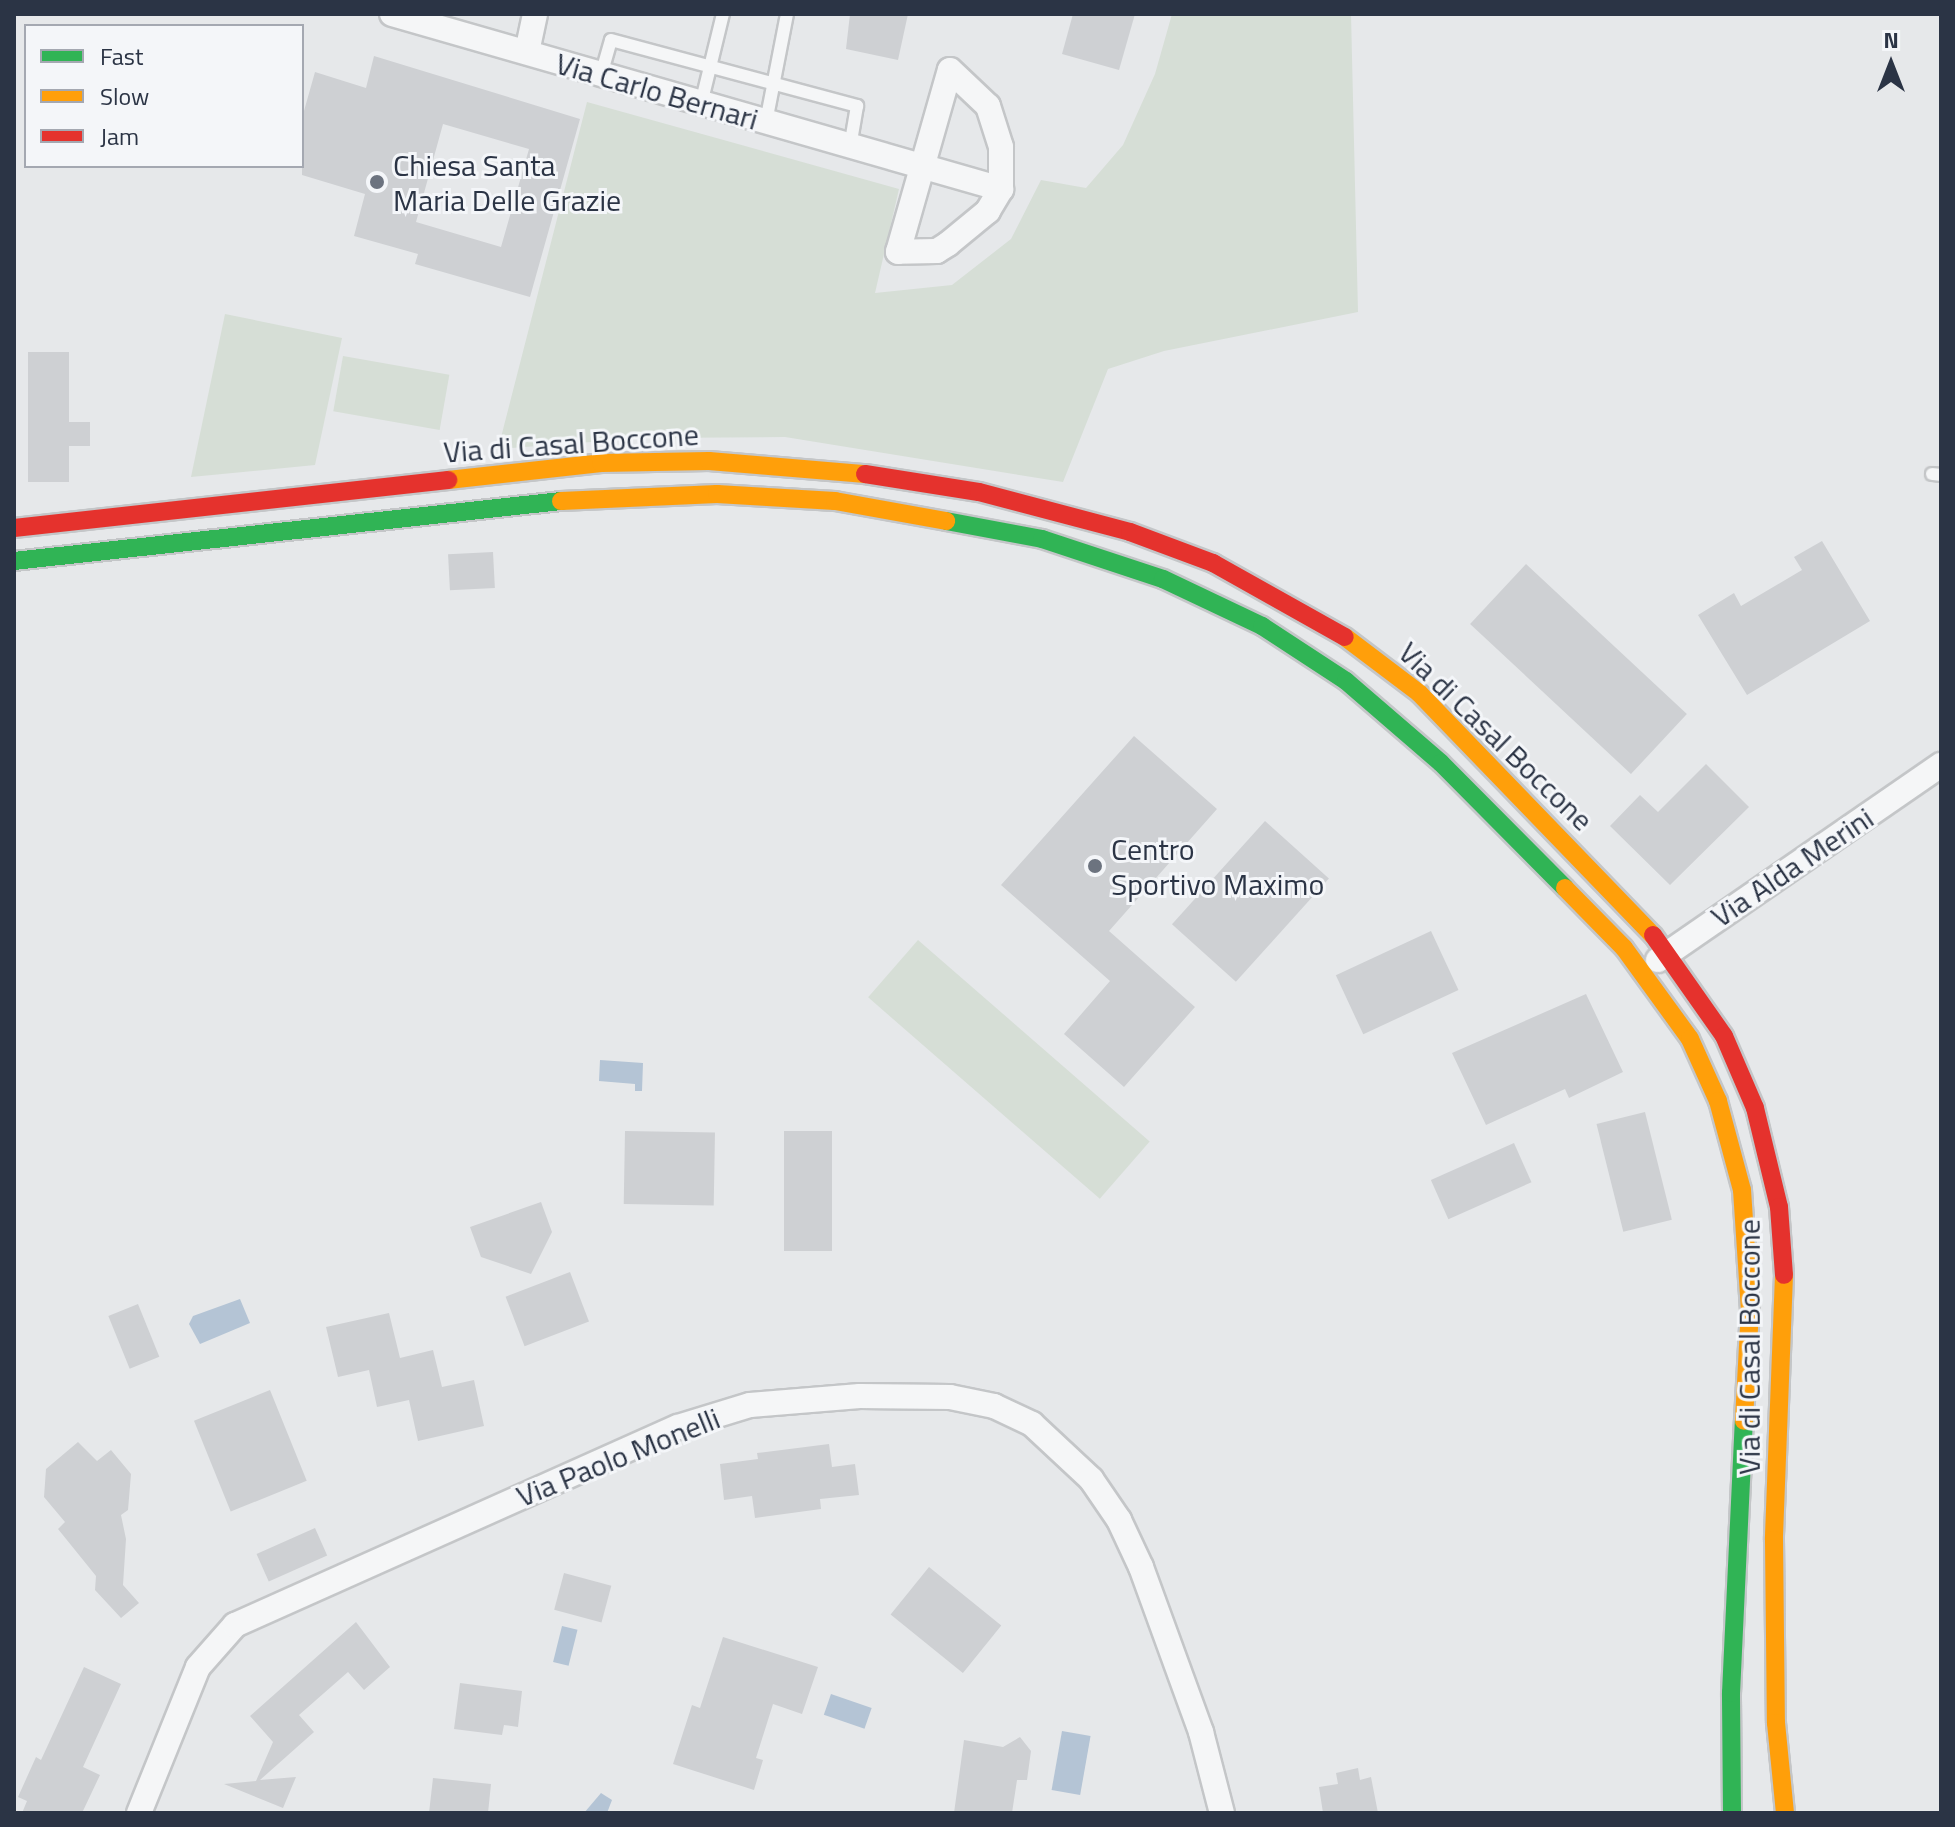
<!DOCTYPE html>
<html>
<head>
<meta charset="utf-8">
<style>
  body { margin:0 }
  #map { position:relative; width:1955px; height:1827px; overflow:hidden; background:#e6e8ea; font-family:"Titillium Web",sans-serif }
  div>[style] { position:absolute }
  .green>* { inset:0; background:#d6ded6; transform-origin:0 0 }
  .water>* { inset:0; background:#b4c4d5; transform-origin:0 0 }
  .building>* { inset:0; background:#ced0d3; transform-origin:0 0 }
  .roads { filter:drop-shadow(2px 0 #c4c6c8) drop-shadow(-2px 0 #c4c6c8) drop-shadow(0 2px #c4c6c8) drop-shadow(0 -2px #c4c6c8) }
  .lane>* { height:12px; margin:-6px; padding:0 6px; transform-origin:6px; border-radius:6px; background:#f5f6f7 }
  .street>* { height:24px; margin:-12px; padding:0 12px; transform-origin:12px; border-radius:12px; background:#f5f6f7 }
  .fast>* { height:18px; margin:-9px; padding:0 9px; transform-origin:9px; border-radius:9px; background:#30b455 }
  .slow>* { height:18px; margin:-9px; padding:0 9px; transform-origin:9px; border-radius:9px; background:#ff9f0a }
  .jam>* { height:18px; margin:-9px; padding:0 9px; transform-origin:9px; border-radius:9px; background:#e5322d }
  .dots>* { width:22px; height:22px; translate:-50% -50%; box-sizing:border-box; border:4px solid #f4f6f9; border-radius:50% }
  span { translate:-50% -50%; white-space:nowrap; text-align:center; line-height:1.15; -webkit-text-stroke:6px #f4f6f9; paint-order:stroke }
  .street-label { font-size:30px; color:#2b3445 }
  .poi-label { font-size:30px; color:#2b3445 }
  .left { translate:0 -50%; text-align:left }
  .frame { position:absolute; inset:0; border:16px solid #2b3445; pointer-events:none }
  .legend { position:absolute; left:24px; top:24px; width:280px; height:144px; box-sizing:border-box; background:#f4f6f9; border:2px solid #a4a8b1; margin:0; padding:10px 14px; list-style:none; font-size:24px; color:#2b3445 }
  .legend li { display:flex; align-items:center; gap:16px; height:40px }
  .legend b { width:40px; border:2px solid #a4a8b1 }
  .north { position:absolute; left:1851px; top:24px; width:80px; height:80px; -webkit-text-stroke:6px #f4f6f9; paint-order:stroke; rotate:0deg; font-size:22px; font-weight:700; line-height:32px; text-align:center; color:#2b3445 }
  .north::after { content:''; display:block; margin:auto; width:28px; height:36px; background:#2b3445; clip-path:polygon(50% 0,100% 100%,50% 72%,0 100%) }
</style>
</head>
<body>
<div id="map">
  <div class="green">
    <div style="clip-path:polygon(1172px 14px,1351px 14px,1358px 312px,1164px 351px,1108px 369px,1063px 482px,785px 437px,645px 438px,498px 449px,587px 102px,899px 189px,875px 293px,952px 285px,1011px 239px,1041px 180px,1086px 188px,1123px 145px,1155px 74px)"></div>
    <div style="clip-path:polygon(225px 314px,342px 338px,315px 465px,191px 477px)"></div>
    <div style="left:343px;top:356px;width:108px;height:56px;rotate:10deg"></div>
    <div style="left:918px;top:940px;width:307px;height:76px;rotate:41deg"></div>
  </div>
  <div class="water">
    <div style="clip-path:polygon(600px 1060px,643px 1063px,642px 1091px,635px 1091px,635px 1084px,599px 1081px)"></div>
    <div style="clip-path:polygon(240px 1299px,250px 1323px,200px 1344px,189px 1324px,193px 1316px)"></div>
    <div style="left:562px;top:1626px;width:16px;height:37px;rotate:14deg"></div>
    <div style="left:831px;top:1694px;width:43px;height:22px;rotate:19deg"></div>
    <div style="left:1062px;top:1731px;width:29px;height:60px;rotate:10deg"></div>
    <div style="clip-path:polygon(601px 1793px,612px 1800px,607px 1813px,584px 1813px)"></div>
  </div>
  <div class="building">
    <div style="clip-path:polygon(850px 14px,908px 14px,898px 60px,846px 49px)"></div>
    <div style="clip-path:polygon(1073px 14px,1135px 14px,1119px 70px,1062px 54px)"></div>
    <div style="clip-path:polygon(evenodd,374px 56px,580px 119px,530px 297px,415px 264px,418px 254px,354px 236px,365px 194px,302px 175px,302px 118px,315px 72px,366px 88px,374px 56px,443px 124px,529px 149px,501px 247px,416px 222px,443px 124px)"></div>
    <div style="clip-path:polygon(28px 352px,69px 352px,69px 422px,90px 422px,90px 446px,69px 446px,69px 482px,28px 482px)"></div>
    <div style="clip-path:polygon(1822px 541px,1870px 621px,1747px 695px,1698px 615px,1734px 593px,1741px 606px,1802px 570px,1794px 557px)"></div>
    <div style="left:493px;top:552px;width:36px;height:45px;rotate:87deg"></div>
    <div style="left:1526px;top:564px;width:220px;height:82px;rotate:43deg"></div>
    <div style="clip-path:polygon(1134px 736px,1217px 809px,1109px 931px,1195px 1007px,1124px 1087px,1064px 1034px,1110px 981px,1001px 885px)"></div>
    <div style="clip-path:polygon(1706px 764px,1749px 807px,1670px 885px,1610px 826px,1640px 795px,1658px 812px)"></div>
    <div style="left:1265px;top:821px;width:86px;height:139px;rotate:42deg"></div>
    <div style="left:1431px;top:931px;width:65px;height:105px;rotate:65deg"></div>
    <div style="clip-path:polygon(1586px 994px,1623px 1072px,1569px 1098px,1565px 1089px,1486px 1125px,1452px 1053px)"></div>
    <div style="left:1645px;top:1112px;width:111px;height:50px;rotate:76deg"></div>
    <div style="left:625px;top:1131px;width:90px;height:73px;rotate:1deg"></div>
    <div style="left:784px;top:1131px;width:48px;height:120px"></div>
    <div style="left:1514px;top:1143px;width:43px;height:91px;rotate:66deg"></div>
    <div style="clip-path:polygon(541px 1202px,552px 1232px,531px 1274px,481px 1257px,470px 1227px)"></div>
    <div style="left:570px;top:1272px;width:53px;height:69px;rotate:69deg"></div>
    <div style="left:138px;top:1304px;width:57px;height:32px;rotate:68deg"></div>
    <div style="clip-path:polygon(389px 1313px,400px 1358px,433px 1350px,442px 1387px,474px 1380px,484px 1426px,418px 1441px,409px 1400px,377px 1407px,369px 1370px,338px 1377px,326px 1327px)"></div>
    <div style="left:270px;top:1390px;width:98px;height:82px;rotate:68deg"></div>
    <div style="clip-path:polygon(78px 1442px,97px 1461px,111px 1450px,131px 1474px,128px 1510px,121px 1515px,126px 1539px,123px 1585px,139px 1603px,121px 1618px,95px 1590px,96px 1576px,58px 1529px,65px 1522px,44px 1497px,46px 1469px)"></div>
    <div style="clip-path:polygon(829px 1444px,832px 1467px,855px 1464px,859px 1495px,820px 1499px,821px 1509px,755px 1518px,752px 1496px,724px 1500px,720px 1464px,758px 1459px,757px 1453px)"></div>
    <div style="left:315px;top:1528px;width:30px;height:64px;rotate:66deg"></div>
    <div style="left:929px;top:1567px;width:93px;height:61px;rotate:39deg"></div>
    <div style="left:564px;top:1573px;width:49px;height:38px;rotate:15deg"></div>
    <div style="clip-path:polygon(356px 1622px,390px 1667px,364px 1690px,348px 1672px,299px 1715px,314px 1732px,260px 1780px,296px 1777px,283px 1808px,224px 1784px,256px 1781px,273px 1742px,250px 1716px)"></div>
    <div style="clip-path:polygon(723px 1637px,818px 1667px,802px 1714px,773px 1704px,756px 1758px,763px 1760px,754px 1790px,673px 1764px,692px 1705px,700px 1708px)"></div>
    <div style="clip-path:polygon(84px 1667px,121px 1684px,83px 1767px,100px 1775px,82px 1813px,22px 1813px,27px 1801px,18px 1797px,36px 1757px,41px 1760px)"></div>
    <div style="clip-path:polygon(460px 1683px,522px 1691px,518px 1727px,504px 1725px,502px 1735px,454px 1729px)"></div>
    <div style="clip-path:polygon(1020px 1737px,1031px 1751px,1027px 1780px,1017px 1780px,1012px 1813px,954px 1813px,964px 1740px,1003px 1747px)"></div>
    <div style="clip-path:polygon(1358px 1768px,1360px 1780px,1371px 1777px,1378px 1813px,1323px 1813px,1319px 1787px,1338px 1784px,1336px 1773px)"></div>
    <div style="clip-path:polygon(433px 1778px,491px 1784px,488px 1813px,429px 1813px)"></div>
  </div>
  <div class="roads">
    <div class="lane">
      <div style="left:601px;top:75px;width:36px;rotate:-74deg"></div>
      <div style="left:611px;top:40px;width:255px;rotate:15deg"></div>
      <div style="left:857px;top:106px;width:42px;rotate:99.7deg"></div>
      <div style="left:701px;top:104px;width:93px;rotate:-76.3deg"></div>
      <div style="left:766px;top:122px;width:110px;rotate:-79deg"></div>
      <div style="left:1932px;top:474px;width:9px;rotate:6deg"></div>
    </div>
    <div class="street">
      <div style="left:392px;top:14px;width:634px;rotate:16.03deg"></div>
      <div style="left:527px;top:52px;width:39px;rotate:-78deg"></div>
      <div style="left:950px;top:70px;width:52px;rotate:43.5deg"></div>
      <div style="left:988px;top:106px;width:43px;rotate:72.4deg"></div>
      <div style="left:1001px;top:147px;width:42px;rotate:90deg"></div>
      <div style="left:1001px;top:189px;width:26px;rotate:121deg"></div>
      <div style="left:988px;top:211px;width:52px;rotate:140.5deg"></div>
      <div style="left:948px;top:244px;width:13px;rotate:148deg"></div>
      <div style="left:937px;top:251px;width:39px;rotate:179deg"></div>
      <div style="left:898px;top:252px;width:189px;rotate:-74.1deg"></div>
      <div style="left:1658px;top:960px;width:344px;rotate:-34.6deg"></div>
      <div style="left:139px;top:1813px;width:157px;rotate:-68deg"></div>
      <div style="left:198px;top:1667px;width:56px;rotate:-48.6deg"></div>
      <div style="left:235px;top:1625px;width:485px;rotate:-24.1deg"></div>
      <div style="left:678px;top:1427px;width:75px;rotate:-17deg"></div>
      <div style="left:750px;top:1405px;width:110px;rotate:-4.7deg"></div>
      <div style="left:860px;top:1396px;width:90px;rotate:0.6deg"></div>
      <div style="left:950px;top:1397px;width:45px;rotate:11.6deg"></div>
      <div style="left:994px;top:1406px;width:42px;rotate:25.3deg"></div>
      <div style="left:1032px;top:1424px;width:81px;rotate:43deg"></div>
      <div style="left:1091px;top:1479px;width:50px;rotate:55.7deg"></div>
      <div style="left:1119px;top:1520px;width:52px;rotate:64.9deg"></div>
      <div style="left:1141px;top:1567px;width:176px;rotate:70deg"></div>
      <div style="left:1201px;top:1732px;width:84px;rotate:75.5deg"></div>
    </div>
    <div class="fast">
      <div style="left:946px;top:521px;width:98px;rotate:10.6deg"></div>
      <div style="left:1042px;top:539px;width:127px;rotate:18.3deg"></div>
      <div style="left:1163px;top:579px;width:110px;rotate:25.4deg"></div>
      <div style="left:1262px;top:626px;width:100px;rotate:33.2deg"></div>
      <div style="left:1346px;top:681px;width:125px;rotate:40.8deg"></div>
      <div style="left:1441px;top:763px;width:176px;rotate:45.2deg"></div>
      <div style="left:14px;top:561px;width:550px;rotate:-6.26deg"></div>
      <div style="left:1732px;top:1813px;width:120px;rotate:-90.5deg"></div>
      <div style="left:1731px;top:1693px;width:272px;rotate:-87.3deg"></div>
    </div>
    <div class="slow">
      <div style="left:448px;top:480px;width:154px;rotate:-6.3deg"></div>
      <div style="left:601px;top:463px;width:108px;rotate:-1.1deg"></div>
      <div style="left:709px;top:461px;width:157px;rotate:4.8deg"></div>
      <div style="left:561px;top:501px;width:156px;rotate:-2.6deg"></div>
      <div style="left:717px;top:494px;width:118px;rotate:3.4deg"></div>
      <div style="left:835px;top:501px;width:113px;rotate:10.2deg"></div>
      <div style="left:1345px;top:637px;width:93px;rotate:37.1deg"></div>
      <div style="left:1419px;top:693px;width:337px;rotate:46deg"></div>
      <div style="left:1565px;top:888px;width:84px;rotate:45.5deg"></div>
      <div style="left:1624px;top:948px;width:112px;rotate:54deg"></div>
      <div style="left:1690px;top:1039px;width:68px;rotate:65.7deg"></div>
      <div style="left:1718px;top:1101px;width:92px;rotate:74.9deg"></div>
      <div style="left:1742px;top:1190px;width:119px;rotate:86.2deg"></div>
      <div style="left:1750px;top:1309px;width:112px;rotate:93.1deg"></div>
      <div style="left:1784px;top:1275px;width:265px;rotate:92.2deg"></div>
      <div style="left:1774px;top:1540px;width:183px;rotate:89.4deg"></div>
      <div style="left:1776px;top:1723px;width:90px;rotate:84.3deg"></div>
    </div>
    <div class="jam">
      <div style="left:865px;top:474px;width:115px;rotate:9deg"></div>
      <div style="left:979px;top:492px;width:156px;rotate:14.8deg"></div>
      <div style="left:1130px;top:532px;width:89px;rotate:20.5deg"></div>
      <div style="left:1213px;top:563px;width:151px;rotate:29.3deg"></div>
      <div style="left:14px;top:528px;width:437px;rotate:-6.3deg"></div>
      <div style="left:1653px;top:935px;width:123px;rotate:54.9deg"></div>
      <div style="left:1724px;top:1036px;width:78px;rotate:66.7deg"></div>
      <div style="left:1755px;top:1108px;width:102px;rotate:76.4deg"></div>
      <div style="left:1779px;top:1207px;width:68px;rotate:85.8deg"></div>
    </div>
  </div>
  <div class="dots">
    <div style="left:377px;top:182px;background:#6c737f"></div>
    <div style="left:1095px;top:866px;background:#6c737f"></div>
  </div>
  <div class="street-label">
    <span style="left:657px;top:91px;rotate:16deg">Via Carlo Bernari</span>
    <span style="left:571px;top:443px;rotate:-4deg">Via di Casal Boccone</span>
    <span style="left:1496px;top:736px;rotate:44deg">Via di Casal Boccone</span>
    <span style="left:1792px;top:867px;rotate:-34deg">Via Alda Merini</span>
    <span style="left:1749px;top:1347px;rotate:-90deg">Via di Casal Boccone</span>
    <span style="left:618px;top:1457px;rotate:-22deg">Via Paolo Monelli</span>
  </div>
  <div class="poi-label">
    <span class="left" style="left:393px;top:182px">Chiesa Santa<br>Maria Delle Grazie</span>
    <span class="left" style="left:1111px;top:866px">Centro<br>Sportivo Maximo</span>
  </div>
  <div class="frame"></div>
  <ul class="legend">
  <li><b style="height:10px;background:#30b455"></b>Fast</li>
  <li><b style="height:10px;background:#ff9f0a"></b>Slow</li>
  <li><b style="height:10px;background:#e5322d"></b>Jam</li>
  </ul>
  <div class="north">N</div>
</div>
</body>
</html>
